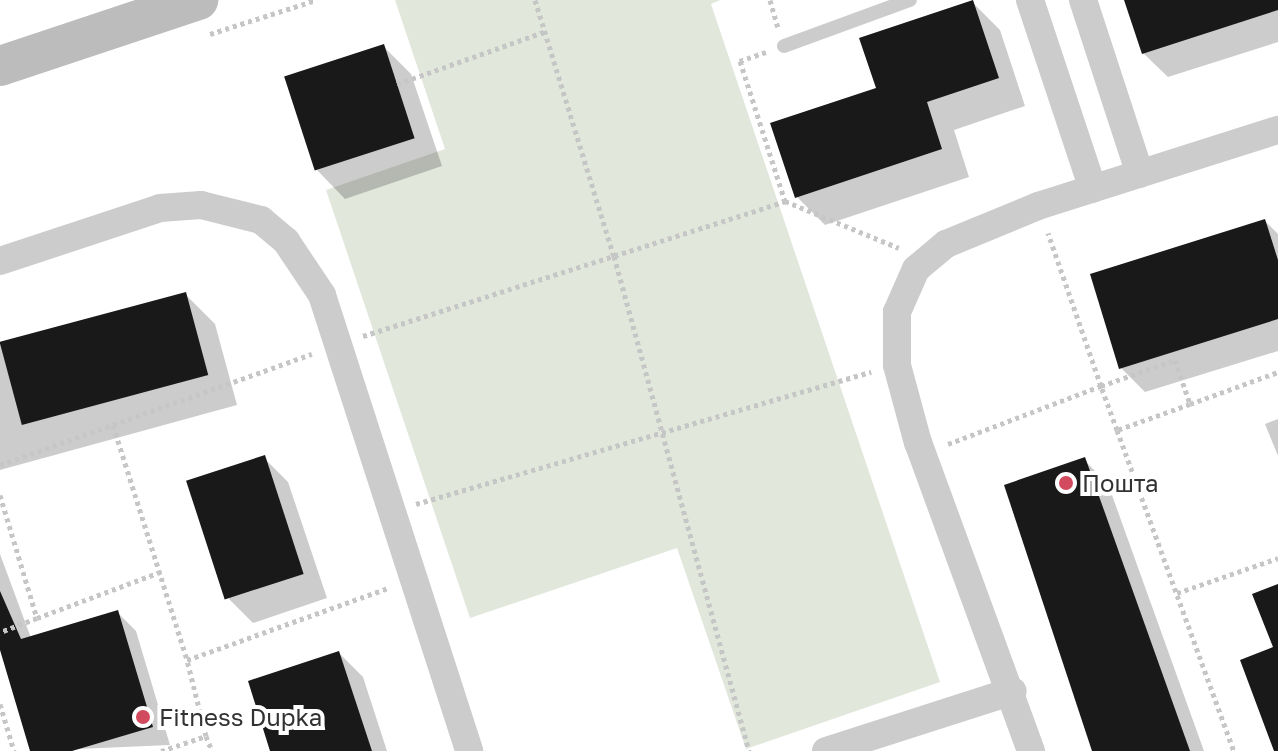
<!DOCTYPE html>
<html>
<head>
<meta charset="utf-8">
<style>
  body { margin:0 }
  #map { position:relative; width:1278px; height:751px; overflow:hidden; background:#fff; font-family:"Golos Text",sans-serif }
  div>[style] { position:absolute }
  .green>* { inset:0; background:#e2e7dc }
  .shadow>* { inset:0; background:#0003 }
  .building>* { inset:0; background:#191919; transform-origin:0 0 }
  .path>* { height:5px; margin-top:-2.5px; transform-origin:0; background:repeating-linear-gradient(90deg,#c6c6c6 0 4px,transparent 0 8px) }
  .lane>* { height:14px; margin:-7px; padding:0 7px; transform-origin:7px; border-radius:7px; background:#ccc }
  .street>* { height:28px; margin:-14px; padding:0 14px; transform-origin:14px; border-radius:14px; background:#ccc }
  .secondary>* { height:40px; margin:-20px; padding:0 20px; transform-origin:20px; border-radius:20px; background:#bcbcbc }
  .dots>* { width:22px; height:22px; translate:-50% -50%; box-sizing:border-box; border:4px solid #fff; border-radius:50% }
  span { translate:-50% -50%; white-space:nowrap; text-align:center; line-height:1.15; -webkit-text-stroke:8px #fff; paint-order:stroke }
  .poi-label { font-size:24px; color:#323232 }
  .left { translate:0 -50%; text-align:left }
</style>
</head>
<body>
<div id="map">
  <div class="green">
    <div style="clip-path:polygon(395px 0,720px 0,711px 4px,940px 682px,746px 749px,677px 548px,470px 618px,326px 190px,445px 149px)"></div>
  </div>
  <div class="shadow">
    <div style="clip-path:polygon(1127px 0,1278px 0,1278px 42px,1168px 77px,1143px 53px)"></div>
    <div style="clip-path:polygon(972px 2px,1000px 30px,1025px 106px,954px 130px,969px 177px,825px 225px,796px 196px,878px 89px)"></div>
    <div style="clip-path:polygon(383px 46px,411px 74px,442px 166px,345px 199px,317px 170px)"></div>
    <div style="clip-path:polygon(1265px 221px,1278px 234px,1278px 351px,1145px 392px,1121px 368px)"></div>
    <div style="clip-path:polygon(185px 294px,215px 324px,237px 405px,0 470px,0 345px)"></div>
    <div style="clip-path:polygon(1278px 419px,1278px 456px,1265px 424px)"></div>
    <div style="clip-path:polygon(264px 458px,288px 482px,327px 598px,253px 623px,229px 599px)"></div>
    <div style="clip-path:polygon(1084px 460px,1108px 484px,1204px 751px,1094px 751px)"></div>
    <div style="clip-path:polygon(0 554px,31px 638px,117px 612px,136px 631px,170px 745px,32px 751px,0 643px)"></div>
    <div style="clip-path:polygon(339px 653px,363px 677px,387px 751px,273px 751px)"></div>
  </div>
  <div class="building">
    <div style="clip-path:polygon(973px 0,999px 78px,927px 102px,942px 149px,795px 198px,770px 123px,876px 88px,859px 38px)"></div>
    <div style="clip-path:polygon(1124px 0,1278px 0,1278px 10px,1142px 54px)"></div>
    <div style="left:384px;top:44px;width:99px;height:105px;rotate:72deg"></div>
    <div style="clip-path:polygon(1265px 219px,1278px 260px,1278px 319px,1119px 369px,1090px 274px)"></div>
    <div style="left:186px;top:292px;width:86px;height:193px;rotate:75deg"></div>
    <div style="left:265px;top:455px;width:125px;height:83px;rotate:72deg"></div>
    <div style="clip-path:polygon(1085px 457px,1190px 751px,1092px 751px,1004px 485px)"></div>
    <div style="clip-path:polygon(1278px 584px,1278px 751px,1274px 751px,1240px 660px,1273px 647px,1252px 594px)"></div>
    <div style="clip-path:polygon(0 591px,21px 639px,118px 610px,153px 727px,72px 751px,30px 751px,0 650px)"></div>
    <div style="clip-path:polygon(339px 651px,372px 751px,270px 751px,248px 681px)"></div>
  </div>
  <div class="path">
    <div style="left:535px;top:0;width:268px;rotate:72.9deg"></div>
    <div style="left:614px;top:256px;width:513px;rotate:74.74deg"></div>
    <div style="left:770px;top:0;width:29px;rotate:74deg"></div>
    <div style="left:210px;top:34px;width:111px;rotate:-17.8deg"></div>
    <div style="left:766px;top:52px;width:28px;rotate:161deg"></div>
    <div style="left:740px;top:61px;width:147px;rotate:72.2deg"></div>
    <div style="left:397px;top:84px;width:156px;rotate:-19.5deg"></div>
    <div style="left:363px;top:336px;width:443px;rotate:-17.7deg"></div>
    <div style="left:785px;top:201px;width:123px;rotate:22.4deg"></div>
    <div style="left:1190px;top:404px;width:94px;rotate:-20deg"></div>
    <div style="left:113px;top:425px;width:246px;rotate:72.5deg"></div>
    <div style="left:187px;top:660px;width:214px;rotate:-19.7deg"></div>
    <div style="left:1117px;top:430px;width:342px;rotate:70deg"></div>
    <div style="left:948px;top:444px;width:164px;rotate:-20.8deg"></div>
    <div style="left:1101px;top:386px;width:78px;rotate:-19.4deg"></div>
    <div style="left:1175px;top:360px;width:46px;rotate:71.2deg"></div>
    <div style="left:1190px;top:404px;width:77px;rotate:160.4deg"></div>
    <div style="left:1117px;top:430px;width:47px;rotate:-110deg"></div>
    <div style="left:1101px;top:386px;width:162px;rotate:-109.1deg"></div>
    <div style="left:0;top:465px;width:331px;rotate:-19.6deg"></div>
    <div style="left:0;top:495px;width:128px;rotate:73.3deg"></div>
    <div style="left:37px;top:618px;width:40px;rotate:159deg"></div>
    <div style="left:416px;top:504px;width:474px;rotate:-16.2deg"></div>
    <div style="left:1177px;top:593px;width:107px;rotate:-19.1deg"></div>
    <div style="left:37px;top:618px;width:134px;rotate:-20.5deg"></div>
    <div style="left:0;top:704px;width:49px;rotate:73.4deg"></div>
    <div style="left:206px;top:736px;width:16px;rotate:68deg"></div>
    <div style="left:161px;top:751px;width:47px;rotate:-18.4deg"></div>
    <div style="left:206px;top:736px;width:78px;rotate:-104deg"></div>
  </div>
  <div class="lane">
    <div style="left:784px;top:46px;width:134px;rotate:-20.1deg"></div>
  </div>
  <div class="street">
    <div style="left:1030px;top:0;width:199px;rotate:71.6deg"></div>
    <div style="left:1083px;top:0;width:183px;rotate:71.9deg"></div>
    <div style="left:0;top:261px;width:169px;rotate:-18.3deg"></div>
    <div style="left:160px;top:208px;width:41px;rotate:-4.2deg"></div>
    <div style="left:201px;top:205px;width:62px;rotate:14deg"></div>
    <div style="left:261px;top:220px;width:33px;rotate:40deg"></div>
    <div style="left:286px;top:241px;width:65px;rotate:56.3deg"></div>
    <div style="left:322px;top:295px;width:479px;rotate:72.1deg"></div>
    <div style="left:826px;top:751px;width:196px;rotate:-17.8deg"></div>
    <div style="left:1031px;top:751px;width:328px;rotate:-110.1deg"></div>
    <div style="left:918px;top:443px;width:81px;rotate:-105.1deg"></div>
    <div style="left:897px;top:365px;width:53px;rotate:-90deg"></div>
    <div style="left:897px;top:312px;width:47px;rotate:-66.2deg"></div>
    <div style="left:916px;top:269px;width:39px;rotate:-40deg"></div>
    <div style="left:946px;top:244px;width:100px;rotate:-22.4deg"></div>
    <div style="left:1038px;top:206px;width:252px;rotate:-17.6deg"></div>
  </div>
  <div class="secondary">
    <div style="left:0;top:66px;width:209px;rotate:-18.4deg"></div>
  </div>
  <div class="dots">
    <div style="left:1066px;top:483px;background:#d24a5d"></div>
    <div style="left:143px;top:717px;background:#d24a5d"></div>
  </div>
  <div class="poi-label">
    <span class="left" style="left:1082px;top:483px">Пошта</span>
    <span class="left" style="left:159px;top:717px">Fitness Dupka</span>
  </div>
</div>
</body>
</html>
